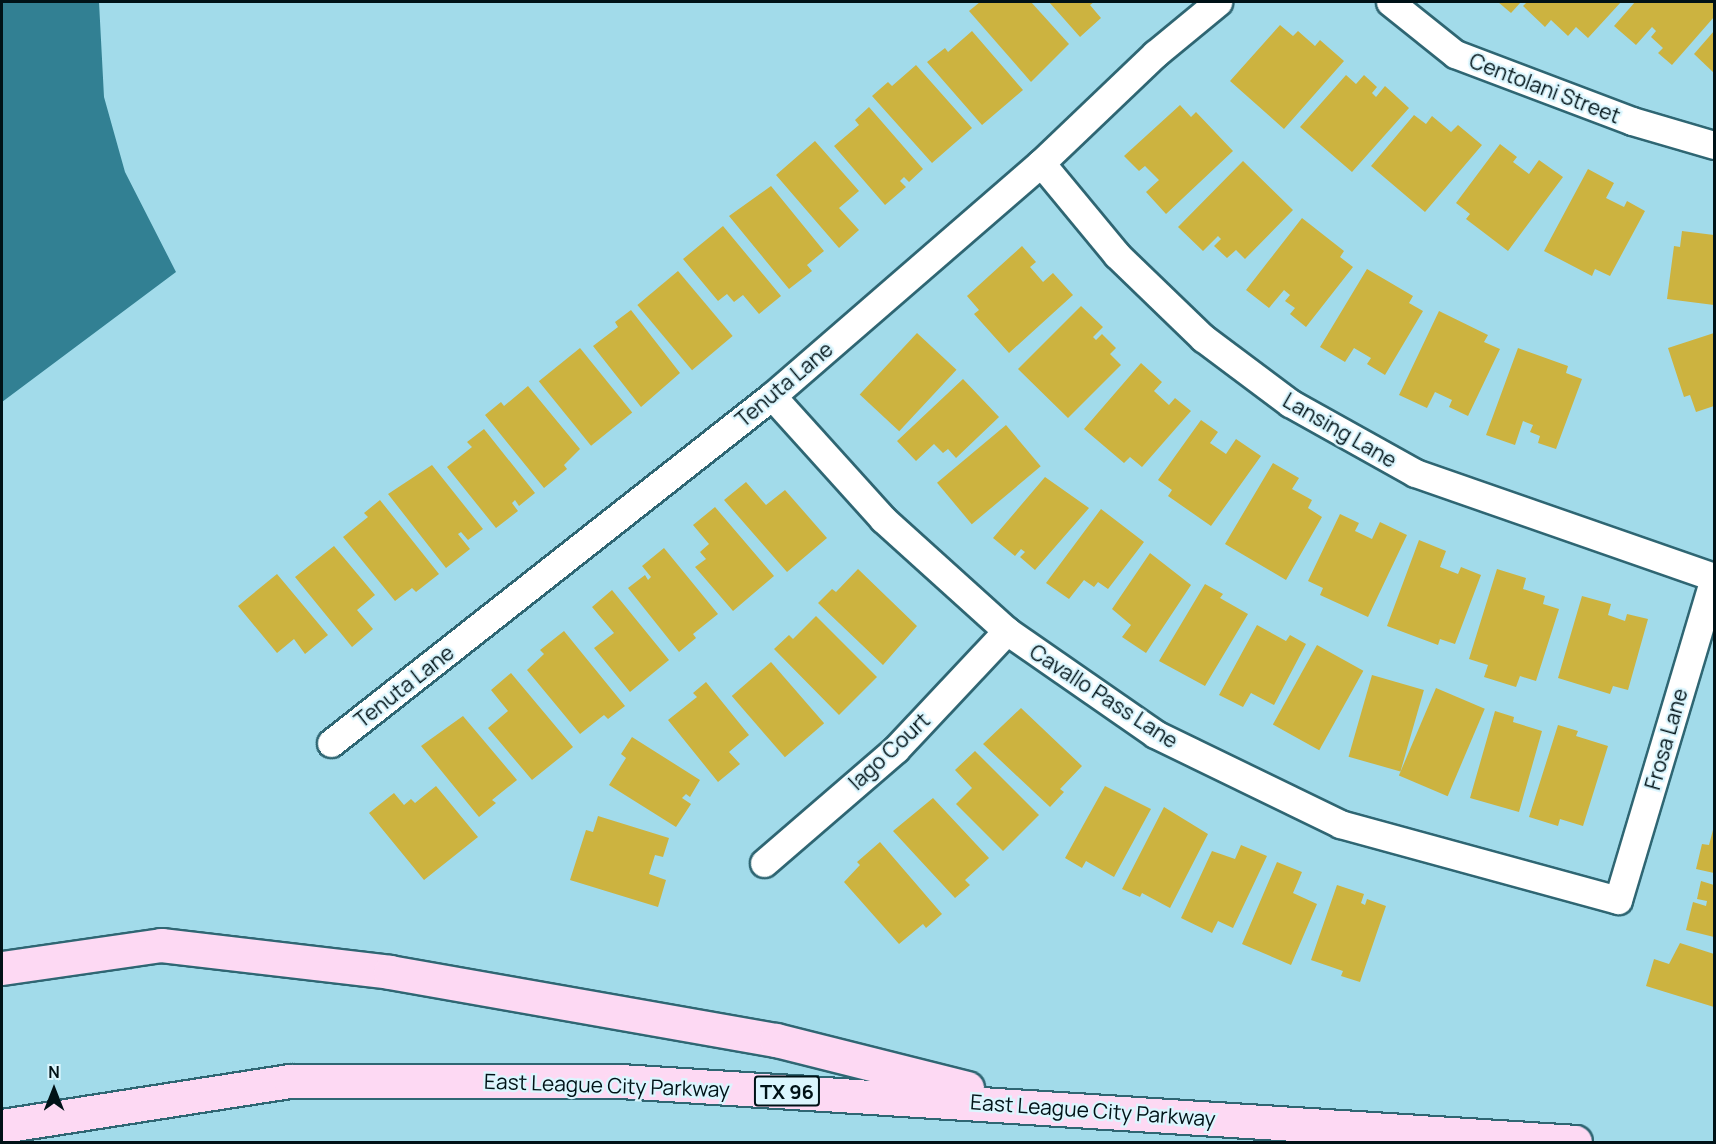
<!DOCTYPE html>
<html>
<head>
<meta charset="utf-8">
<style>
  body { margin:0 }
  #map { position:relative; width:1716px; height:1144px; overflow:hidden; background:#a2dbea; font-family:Manrope,sans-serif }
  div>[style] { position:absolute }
  .water>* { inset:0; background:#328093 }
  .building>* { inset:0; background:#ccb340; transform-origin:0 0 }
  .roads { filter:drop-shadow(2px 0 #2f6673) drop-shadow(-2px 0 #2f6673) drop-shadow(0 2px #2f6673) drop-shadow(0 -2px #2f6673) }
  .minor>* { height:27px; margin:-13.5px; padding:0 13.5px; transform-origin:13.5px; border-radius:13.5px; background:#fff }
  .major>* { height:33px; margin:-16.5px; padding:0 16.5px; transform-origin:16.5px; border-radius:16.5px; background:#fdd9f3 }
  span { translate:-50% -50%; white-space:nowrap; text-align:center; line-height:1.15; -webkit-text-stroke:4.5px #dbf6fe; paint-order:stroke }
  .shield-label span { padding:2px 4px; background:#dbf6fe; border:2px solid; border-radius:4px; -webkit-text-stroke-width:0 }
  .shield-label { font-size:20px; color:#001217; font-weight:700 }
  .street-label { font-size:21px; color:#001217 }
  .frame { position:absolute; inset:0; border:3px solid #001217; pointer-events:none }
  .north { position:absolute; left:24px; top:1060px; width:60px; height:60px; -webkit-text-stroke:4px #dbf6fe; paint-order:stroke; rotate:0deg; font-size:16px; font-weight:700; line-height:24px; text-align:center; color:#001217 }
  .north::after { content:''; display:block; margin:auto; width:21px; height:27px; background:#001217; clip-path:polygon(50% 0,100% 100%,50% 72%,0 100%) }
</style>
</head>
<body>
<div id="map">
  <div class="water">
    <div style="clip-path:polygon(2px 2px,99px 2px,104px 97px,125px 172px,176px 272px,2px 402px)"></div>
  </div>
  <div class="building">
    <div style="clip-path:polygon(980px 2px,1031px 2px,1069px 44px,1031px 82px,969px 11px)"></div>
    <div style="clip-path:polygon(1049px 2px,1094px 2px,1090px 5px,1101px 18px,1080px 37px)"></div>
    <div style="clip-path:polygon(1498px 2px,1521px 2px,1511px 13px)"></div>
    <div style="clip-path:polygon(1527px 2px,1621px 2px,1588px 38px,1576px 27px,1568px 36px,1551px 20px,1545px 27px,1523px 6px)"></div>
    <div style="clip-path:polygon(1635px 2px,1714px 2px,1714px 17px,1672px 65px,1658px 53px,1663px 48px,1651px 37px,1656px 31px,1652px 27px,1636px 45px,1614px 26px)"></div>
    <div style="clip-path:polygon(1280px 25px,1293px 36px,1298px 31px,1315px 46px,1320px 40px,1344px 61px,1284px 129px,1230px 81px)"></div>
    <div style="clip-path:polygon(972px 31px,1023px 90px,982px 125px,927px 62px,945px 48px,948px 52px)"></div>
    <div style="clip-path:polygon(1714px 31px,1714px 73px,1694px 54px)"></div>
    <div style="clip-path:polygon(916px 65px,972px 128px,932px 163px,872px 96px,888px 82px,892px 86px)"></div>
    <div style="clip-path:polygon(1346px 75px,1356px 84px,1364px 75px,1377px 87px,1372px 93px,1376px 97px,1385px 86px,1409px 108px,1352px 172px,1300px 127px)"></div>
    <div style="clip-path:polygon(1180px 105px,1191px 117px,1196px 112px,1233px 151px,1166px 214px,1146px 192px,1159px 180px,1145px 166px,1139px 171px,1124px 156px)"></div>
    <div style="clip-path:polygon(869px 107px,923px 169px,909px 182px,904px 177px,900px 181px,906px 187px,885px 205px,834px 146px,859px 125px,855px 120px)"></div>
    <div style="clip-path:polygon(1414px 115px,1426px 124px,1432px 116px,1451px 132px,1458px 125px,1482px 145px,1425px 212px,1371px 166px)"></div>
    <div style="clip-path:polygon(815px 141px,859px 191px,839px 208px,859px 230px,839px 248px,776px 175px)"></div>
    <div style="clip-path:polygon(1500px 144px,1517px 157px,1513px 162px,1529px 174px,1539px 160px,1563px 177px,1508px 251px,1466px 219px,1470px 214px,1456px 203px)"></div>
    <div style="clip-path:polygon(1243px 161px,1293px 210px,1245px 259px,1236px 250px,1227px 258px,1214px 246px,1221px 239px,1218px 236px,1203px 251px,1178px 227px)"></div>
    <div style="clip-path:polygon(1588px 169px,1614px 183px,1606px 198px,1624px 207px,1627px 201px,1645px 211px,1610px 276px,1595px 269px,1592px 276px,1544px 251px)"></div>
    <div style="clip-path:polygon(771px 186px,824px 251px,807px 265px,812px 271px,789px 289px,729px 216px)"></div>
    <div style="clip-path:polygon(1302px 218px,1344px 251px,1340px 257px,1353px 267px,1306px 327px,1290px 314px,1295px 308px,1285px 301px,1290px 295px,1284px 290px,1269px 308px,1246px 290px)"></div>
    <div style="clip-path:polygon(723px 226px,781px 296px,759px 314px,743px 295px,734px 302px,727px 294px,718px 301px,683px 259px)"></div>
    <div style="clip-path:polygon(1682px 231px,1714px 235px,1714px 305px,1667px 299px,1674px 246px,1680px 247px)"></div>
    <div style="clip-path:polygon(1022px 246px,1036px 262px,1030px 267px,1043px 282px,1053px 273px,1073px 295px,1009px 353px,974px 314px,979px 310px,967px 296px)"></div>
    <div style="clip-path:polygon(1367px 269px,1413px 296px,1409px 303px,1423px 311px,1385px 375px,1367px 364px,1371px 358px,1354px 348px,1345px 362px,1320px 347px)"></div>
    <div style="left:678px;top:271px;width:85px;height:53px;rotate:50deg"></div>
    <div style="clip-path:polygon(1081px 306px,1103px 327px,1093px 337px,1096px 340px,1102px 334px,1116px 348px,1110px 354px,1121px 365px,1068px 418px,1018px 369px)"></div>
    <div style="clip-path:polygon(631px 310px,680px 373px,641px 407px,593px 346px,618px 327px,615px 322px)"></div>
    <div style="clip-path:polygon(1439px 311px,1488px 335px,1484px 342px,1500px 349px,1468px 416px,1449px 407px,1452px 400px,1435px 392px,1427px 408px,1399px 395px)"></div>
    <div style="left:917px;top:333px;width:54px;height:84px;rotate:43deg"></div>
    <div style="clip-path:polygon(1714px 333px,1714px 406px,1696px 412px,1690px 395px,1684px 397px,1668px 348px)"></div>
    <div style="left:580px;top:348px;width:83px;height:53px;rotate:51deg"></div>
    <div style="clip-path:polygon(1518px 348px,1568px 366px,1566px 373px,1582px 379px,1556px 449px,1538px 443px,1540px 436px,1530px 432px,1533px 425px,1523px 421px,1515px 445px,1486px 435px)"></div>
    <div style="clip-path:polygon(1141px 363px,1162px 382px,1154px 391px,1169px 405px,1175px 398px,1191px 411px,1142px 467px,1130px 457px,1124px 463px,1084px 429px)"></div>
    <div style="clip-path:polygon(963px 379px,999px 417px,956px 458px,948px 449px,943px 453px,934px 444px,916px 461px,897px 441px)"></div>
    <div style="clip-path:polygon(528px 386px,580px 449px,564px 465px,567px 469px,544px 488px,485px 415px,501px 402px,504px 406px)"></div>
    <div style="clip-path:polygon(1201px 420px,1218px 432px,1210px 443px,1226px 454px,1236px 439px,1261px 456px,1211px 526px,1168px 496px,1172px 490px,1158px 480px)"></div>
    <div style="left:1006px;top:425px;width:54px;height:90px;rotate:50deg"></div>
    <div style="clip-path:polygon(484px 429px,535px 493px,519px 506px,515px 500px,512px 503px,518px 511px,496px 528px,447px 467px,472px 447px,467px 442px)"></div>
    <div style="clip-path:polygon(1273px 463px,1299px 478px,1292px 489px,1312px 500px,1308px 508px,1322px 517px,1286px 580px,1225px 544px)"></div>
    <div style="clip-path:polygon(432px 465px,483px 529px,468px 540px,461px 532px,458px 534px,470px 549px,446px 568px,388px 494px)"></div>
    <div style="clip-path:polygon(1045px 477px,1089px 508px,1035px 570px,1020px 557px,1025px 552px,1021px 549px,1015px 556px,993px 538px)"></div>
    <div style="clip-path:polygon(746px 482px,766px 505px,785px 490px,827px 538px,787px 572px,724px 500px)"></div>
    <div style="clip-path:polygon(380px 500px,439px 574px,416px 592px,412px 588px,395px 601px,343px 537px,368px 517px,364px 513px)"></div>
    <div style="clip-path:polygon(715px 507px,774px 576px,733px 611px,695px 567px,706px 559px,700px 552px,709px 544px,693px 525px)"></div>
    <div style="clip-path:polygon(1101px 509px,1144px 542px,1108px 589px,1098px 582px,1094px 587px,1084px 580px,1069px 599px,1046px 583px)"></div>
    <div style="clip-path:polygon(1340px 514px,1359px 523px,1355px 531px,1372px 539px,1380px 522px,1407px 535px,1368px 617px,1320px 595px,1323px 588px,1308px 581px)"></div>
    <div style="clip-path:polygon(1419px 540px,1446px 551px,1440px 567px,1458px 574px,1461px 567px,1481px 575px,1455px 644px,1440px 639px,1438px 645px,1387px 626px)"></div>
    <div style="clip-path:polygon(334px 546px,375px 595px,357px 610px,373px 629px,352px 647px,295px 577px)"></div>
    <div style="clip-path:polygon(664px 548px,718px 614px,693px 634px,696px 638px,679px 652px,628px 588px,645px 575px,648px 580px,651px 577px,642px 566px)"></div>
    <div style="clip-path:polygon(1150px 553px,1191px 585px,1146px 653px,1122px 637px,1131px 625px,1112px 609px)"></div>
    <div style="clip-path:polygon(858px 569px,917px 626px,883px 665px,818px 603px,832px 589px,836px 592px)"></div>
    <div style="clip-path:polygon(1497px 569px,1526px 578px,1523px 589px,1545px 596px,1543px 604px,1559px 609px,1536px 681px,1520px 676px,1516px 687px,1484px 677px,1488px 665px,1469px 659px)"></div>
    <div style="clip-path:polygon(277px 574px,328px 635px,305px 654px,294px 639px,277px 653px,238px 606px)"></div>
    <div style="clip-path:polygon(1205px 584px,1223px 594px,1220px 598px,1248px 614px,1205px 686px,1159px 661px)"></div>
    <div style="clip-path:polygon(612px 590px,669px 660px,630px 692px,594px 648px,614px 633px,592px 607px)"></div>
    <div style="clip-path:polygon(1582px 596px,1611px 604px,1608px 615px,1625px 621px,1627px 614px,1648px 619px,1628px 690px,1613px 686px,1610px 694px,1558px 678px)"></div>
    <div style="clip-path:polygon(816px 616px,877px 677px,839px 715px,774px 649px,789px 635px,793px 639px)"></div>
    <div style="clip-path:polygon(1257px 625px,1286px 641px,1290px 635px,1306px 644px,1274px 705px,1251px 693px,1243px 707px,1219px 695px)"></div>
    <div style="clip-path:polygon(564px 631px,625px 706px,608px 719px,604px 715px,580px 734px,527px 670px,544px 654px,540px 650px)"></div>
    <div style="left:1317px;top:645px;width:53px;height:91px;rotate:29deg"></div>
    <div style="left:771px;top:662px;width:81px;height:52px;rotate:49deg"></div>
    <div style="clip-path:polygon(511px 673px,573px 747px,532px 780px,488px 728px,508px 711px,491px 690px)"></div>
    <div style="left:1372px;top:675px;width:54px;height:85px;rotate:16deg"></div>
    <div style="clip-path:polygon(706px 682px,749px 735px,729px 752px,740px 764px,718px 782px,668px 720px,697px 697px,693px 693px)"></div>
    <div style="left:1436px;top:688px;width:53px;height:95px;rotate:23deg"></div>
    <div style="clip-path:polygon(1021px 708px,1082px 766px,1060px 789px,1064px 792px,1050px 807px,983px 744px)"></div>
    <div style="clip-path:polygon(1495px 711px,1514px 717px,1513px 722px,1542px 731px,1519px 812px,1470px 798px)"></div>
    <div style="clip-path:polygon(463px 716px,517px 780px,492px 800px,496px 803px,479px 817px,421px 746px)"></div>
    <div style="clip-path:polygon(1558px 725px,1578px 731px,1576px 736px,1608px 746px,1583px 826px,1560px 819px,1558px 826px,1529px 817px)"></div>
    <div style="clip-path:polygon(632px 737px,700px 780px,690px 797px,686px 794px,682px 798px,691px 804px,676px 827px,609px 785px,626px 758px,621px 754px)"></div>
    <div style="clip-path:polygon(975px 751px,1039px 815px,1003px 851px,956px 804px,972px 788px,955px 770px)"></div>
    <div style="clip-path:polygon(436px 786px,478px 837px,424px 880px,369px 813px,394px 793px,404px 805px,411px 799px,415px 803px)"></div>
    <div style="clip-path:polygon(1105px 786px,1151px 809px,1114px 877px,1086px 861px,1082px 868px,1065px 858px)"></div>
    <div style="clip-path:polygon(933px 798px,989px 858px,965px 880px,970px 885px,955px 898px,893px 831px)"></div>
    <div style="clip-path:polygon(1164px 807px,1208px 834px,1170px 908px,1142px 893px,1140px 897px,1122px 889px)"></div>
    <div style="clip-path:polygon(598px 816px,669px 838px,663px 857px,655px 855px,649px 874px,666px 880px,658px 907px,570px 880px,586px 830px,593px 832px)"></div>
    <div style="clip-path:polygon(1714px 826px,1714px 873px,1696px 869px,1702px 844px,1709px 845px)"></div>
    <div style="clip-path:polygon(880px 842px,942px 914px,926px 928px,923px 924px,899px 944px,844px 882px,860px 865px,857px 862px)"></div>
    <div style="clip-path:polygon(1241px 845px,1267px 856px,1233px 928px,1218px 921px,1212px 933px,1181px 918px,1212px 851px,1235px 859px)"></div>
    <div style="clip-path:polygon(1277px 862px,1302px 872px,1293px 893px,1317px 904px,1291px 965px,1242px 944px)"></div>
    <div style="clip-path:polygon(1701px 881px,1714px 885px,1714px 937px,1686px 930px,1693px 902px,1706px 906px,1707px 901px,1697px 899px)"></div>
    <div style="clip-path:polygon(1337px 885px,1364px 894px,1361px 903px,1365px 905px,1367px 899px,1386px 906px,1360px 982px,1341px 976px,1343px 971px,1311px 960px)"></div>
    <div style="clip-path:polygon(1680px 943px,1714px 954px,1714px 1007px,1646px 986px,1654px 959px,1669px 964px)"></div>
  </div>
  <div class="roads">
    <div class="minor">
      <div style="left:1390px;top:2px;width:83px;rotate:38.7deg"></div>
      <div style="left:1455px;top:54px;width:189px;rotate:20.7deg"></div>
      <div style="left:1632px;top:121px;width:85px;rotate:16.3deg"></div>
      <div style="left:1041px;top:163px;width:119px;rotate:50.4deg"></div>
      <div style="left:1117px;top:255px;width:120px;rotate:44deg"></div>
      <div style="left:1203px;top:338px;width:109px;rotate:36.8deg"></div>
      <div style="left:1290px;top:403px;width:143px;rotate:29.2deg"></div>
      <div style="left:1415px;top:473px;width:317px;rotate:19.2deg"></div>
      <div style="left:772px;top:396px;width:166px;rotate:47.9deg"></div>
      <div style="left:883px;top:519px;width:167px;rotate:42.1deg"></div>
      <div style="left:1007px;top:631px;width:180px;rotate:34.8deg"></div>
      <div style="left:1155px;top:734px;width:206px;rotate:25.9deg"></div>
      <div style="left:1340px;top:824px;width:288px;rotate:15.3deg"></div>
      <div style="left:1618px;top:900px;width:337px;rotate:-73.4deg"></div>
      <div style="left:331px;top:743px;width:561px;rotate:-38.2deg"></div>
      <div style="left:772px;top:396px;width:356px;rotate:-40.9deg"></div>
      <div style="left:1041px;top:163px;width:158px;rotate:-43.7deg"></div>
      <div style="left:1155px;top:54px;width:82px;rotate:-39.5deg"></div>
      <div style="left:764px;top:863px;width:174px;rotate:-40.8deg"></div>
      <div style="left:896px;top:749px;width:162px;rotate:-46.8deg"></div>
    </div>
    <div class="major">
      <div style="left:2px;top:968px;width:161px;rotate:-8.2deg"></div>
      <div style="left:161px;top:945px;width:231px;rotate:6.7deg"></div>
      <div style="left:390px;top:972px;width:392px;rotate:10deg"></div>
      <div style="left:776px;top:1040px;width:197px;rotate:14.1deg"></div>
      <div style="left:2px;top:1126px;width:291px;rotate:-8.9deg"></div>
      <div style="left:290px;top:1081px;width:330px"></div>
      <div style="left:620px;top:1081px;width:957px;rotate:3.65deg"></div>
    </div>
  </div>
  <div class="shield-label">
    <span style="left:787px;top:1091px">TX 96</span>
  </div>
  <div class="street-label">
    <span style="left:1545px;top:88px;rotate:21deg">Centolani Street</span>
    <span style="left:784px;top:384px;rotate:-40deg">Tenuta Lane</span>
    <span style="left:1340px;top:430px;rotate:30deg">Lansing Lane</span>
    <span style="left:404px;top:686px;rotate:-38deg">Tenuta Lane</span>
    <span style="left:1104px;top:696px;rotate:33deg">Cavallo Pass Lane</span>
    <span style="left:1666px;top:739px;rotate:-74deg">Frosa Lane</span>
    <span style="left:889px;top:751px;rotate:-43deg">Iago Court</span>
    <span style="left:607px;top:1085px;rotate:2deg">East League City Parkway</span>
    <span style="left:1093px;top:1110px;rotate:4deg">East League City Parkway</span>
  </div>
  <div class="frame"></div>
  <div class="north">N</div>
</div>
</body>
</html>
